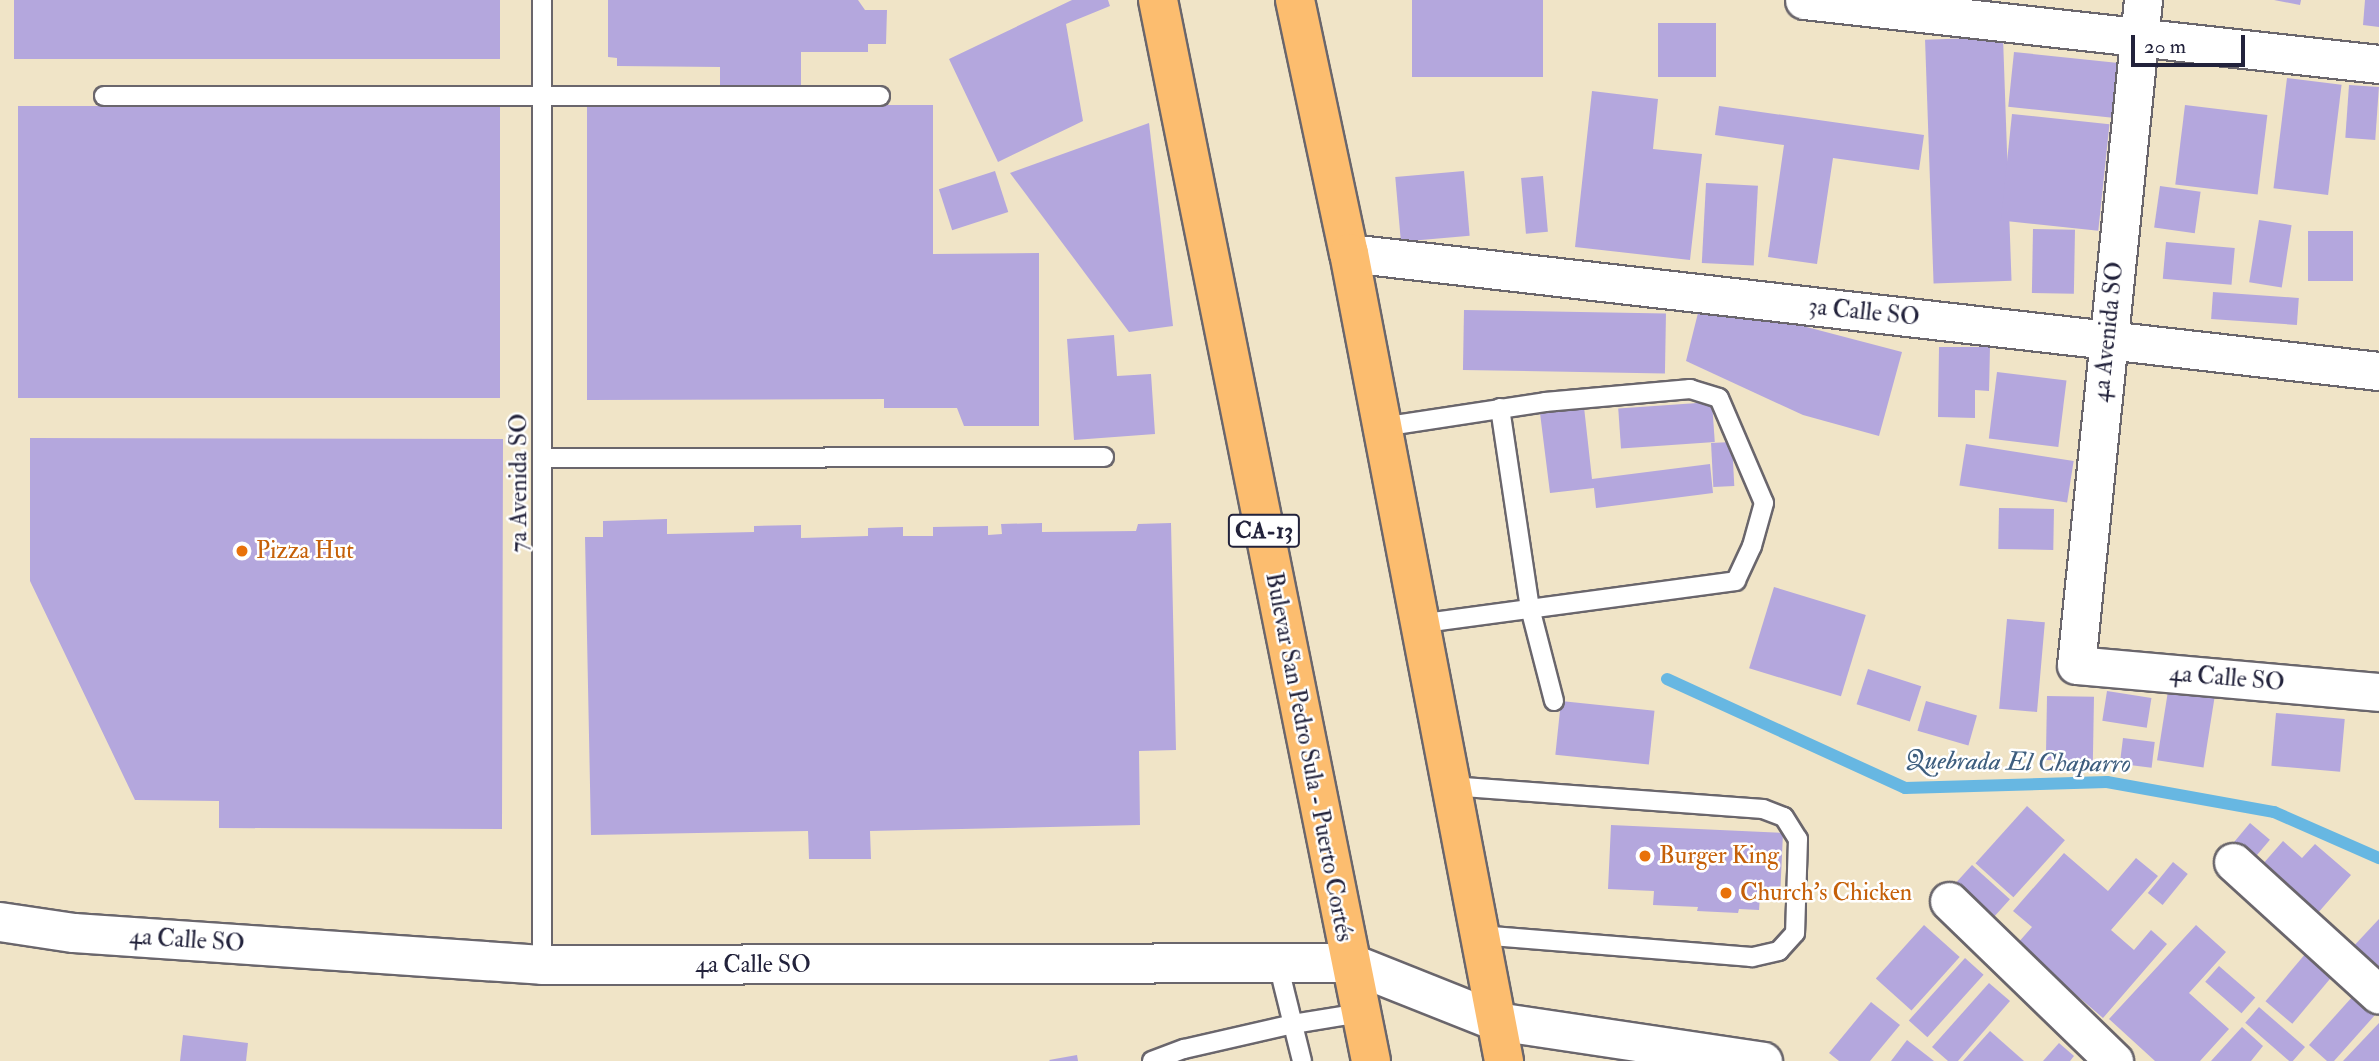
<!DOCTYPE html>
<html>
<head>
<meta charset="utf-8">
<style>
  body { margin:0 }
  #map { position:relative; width:2379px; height:1061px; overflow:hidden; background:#f0e4c7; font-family:"IM FELL Double Pica",serif }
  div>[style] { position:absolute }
  .stream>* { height:12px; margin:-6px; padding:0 6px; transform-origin:6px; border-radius:6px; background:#67b7e2 }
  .building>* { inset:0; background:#b4a7dd; transform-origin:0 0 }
  .roads { filter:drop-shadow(2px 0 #6a666c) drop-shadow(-2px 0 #6a666c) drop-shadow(0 2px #6a666c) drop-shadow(0 -2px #6a666c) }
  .service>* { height:18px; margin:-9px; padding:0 9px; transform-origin:9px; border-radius:9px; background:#fff }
  .minor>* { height:37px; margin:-18.5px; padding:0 18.5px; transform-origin:18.5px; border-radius:18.5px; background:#fff }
  .tertiary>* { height:38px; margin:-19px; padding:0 19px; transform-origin:19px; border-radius:19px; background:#fff }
  .trunk>* { height:38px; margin:-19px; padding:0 19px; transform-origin:19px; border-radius:19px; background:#fcbd6f }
  .dots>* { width:19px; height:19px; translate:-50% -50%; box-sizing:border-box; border:4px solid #fff; border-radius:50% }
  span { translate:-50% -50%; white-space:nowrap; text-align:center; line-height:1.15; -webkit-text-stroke:5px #fff; paint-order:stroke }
  .shield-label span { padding:2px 5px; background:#fff; border:2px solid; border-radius:5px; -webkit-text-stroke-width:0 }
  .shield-label { font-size:23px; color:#22223b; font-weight:700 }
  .street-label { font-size:24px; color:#22223b }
  .food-label { font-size:24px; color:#c56008 }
  .left { translate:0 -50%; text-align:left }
  .water-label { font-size:26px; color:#3e5e7e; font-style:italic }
  .scale { position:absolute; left:2131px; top:35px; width:114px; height:32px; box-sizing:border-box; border:4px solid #22223b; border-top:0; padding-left:9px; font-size:21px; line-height:24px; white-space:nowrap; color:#22223b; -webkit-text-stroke:5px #fff; paint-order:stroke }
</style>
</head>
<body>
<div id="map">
  <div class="stream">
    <div style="left:1667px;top:679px;width:262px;rotate:24.6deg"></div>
    <div style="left:1905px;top:788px;width:202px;rotate:-1.7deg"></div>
    <div style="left:2107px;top:782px;width:170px;rotate:10.2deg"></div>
    <div style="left:2274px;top:812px;width:115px;rotate:23.7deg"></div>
  </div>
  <div class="building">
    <div style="left:14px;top:0;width:486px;height:59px"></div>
    <div style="clip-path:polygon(608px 0,858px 0,865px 10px,887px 10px,886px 44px,868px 44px,868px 52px,801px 52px,801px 89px,720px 88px,720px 67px,617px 66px,617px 58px,608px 57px)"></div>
    <div style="clip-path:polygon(1072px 0,1108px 0,1110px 6px,1066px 24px,1083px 121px,998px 162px,949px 59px)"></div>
    <div style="left:1412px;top:0;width:131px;height:77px"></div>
    <div style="clip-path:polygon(2274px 0,2301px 0,2300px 5px)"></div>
    <div style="clip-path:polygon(2365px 0,2379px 0,2379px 27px,2363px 25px)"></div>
    <div style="left:1716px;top:23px;width:54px;height:58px;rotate:90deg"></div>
    <div style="left:2003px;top:37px;width:244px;height:78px;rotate:88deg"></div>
    <div style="left:2014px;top:52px;width:105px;height:55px;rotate:6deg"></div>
    <div style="left:2287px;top:78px;width:55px;height:111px;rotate:7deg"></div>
    <div style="left:2349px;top:85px;width:30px;height:53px;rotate:4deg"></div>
    <div style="clip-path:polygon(1592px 91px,1658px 99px,1653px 149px,1702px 154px,1690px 260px,1575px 247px)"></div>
    <div style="clip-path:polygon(587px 105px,933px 105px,933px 254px,1039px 253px,1039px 426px,964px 426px,957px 408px,884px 408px,884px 399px,587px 400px)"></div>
    <div style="left:2185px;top:105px;width:83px;height:80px;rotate:7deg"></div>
    <div style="left:500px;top:106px;width:292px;height:482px;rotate:90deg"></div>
    <div style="clip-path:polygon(1719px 106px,1924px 135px,1919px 170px,1833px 158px,1817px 264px,1768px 257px,1784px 145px,1715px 135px)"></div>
    <div style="left:2012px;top:114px;width:98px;height:107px;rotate:6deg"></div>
    <div style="clip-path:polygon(1149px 123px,1173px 326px,1129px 332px,1010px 173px)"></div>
    <div style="left:995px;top:171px;width:43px;height:59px;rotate:72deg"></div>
    <div style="left:1464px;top:171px;width:65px;height:69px;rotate:85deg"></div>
    <div style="left:1543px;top:176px;width:56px;height:22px;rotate:85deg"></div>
    <div style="left:1706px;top:183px;width:52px;height:80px;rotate:3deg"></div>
    <div style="left:2160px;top:186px;width:41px;height:42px;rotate:8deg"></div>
    <div style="left:2259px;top:220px;width:33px;height:63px;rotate:9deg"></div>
    <div style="left:2033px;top:229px;width:42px;height:64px;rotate:1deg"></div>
    <div style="left:2308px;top:231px;width:45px;height:50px"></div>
    <div style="left:2166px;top:242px;width:69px;height:37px;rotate:5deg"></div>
    <div style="left:2213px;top:292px;width:86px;height:27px;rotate:4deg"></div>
    <div style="left:1464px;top:310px;width:202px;height:60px;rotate:1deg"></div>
    <div style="clip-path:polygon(1698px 313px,1761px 315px,1902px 352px,1879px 436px,1803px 415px,1686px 361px)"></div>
    <div style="clip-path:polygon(1114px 335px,1117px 376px,1151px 374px,1155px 434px,1074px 440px,1067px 339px)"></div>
    <div style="clip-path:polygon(1939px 347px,1990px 347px,1989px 391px,1975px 390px,1975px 418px,1938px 417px)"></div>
    <div style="left:1997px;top:372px;width:70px;height:67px;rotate:7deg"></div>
    <div style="left:1712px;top:402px;width:40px;height:94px;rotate:86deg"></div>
    <div style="clip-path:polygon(1584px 407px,1592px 479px,1710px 464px,1713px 493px,1596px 508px,1594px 488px,1550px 493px,1540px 413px)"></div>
    <div style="clip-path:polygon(30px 438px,503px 439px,502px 829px,219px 828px,219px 801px,135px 800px,30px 581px)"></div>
    <div style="left:1732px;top:442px;width:44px;height:21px;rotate:87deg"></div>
    <div style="left:1966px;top:444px;width:109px;height:42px;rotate:9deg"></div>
    <div style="left:1999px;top:508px;width:55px;height:41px;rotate:1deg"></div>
    <div style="clip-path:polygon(667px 519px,667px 534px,754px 532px,754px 526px,801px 525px,801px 538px,868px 536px,868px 528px,903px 527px,903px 536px,933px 536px,933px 527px,988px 526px,988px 535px,1002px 534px,1001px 524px,1042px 523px,1042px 532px,1136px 531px,1138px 524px,1171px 523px,1176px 750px,1139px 751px,1140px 825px,870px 831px,871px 859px,809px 859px,808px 831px,591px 835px,585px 537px,603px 537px,603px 521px)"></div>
    <div style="left:1774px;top:587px;width:96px;height:85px;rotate:17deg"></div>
    <div style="left:2007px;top:619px;width:38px;height:90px;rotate:5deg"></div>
    <div style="left:1868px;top:669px;width:56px;height:37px;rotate:18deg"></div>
    <div style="left:2107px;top:691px;width:45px;height:30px;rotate:9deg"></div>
    <div style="left:2168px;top:691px;width:47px;height:70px;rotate:9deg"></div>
    <div style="left:2047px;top:696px;width:47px;height:64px;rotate:1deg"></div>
    <div style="left:1561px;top:701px;width:94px;height:54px;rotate:6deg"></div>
    <div style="left:1926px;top:701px;width:53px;height:31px;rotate:16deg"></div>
    <div style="left:2276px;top:713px;width:69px;height:53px;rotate:5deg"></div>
    <div style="left:2123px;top:738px;width:32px;height:26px;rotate:7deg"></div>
    <div style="left:2027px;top:806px;width:51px;height:77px;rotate:42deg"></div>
    <div style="left:2250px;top:823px;width:26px;height:25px;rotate:40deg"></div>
    <div style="clip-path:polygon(1611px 825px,1783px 833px,1780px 898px,1760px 896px,1759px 910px,1739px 909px,1738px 913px,1697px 911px,1698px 907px,1653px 905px,1654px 891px,1608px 889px)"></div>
    <div style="clip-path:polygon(2283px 841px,2302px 858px,2315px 844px,2351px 875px,2317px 914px,2262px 865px)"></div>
    <div style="clip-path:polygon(2064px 853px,2108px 891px,2136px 858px,2158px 876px,2111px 930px,2134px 950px,2151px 930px,2167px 944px,2103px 1018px,2017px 944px,2032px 927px,2013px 911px)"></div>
    <div style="left:2173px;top:862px;width:19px;height:40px;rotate:39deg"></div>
    <div style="left:1972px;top:865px;width:51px;height:28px;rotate:42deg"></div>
    <div style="clip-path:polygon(2379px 919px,2379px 975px,2350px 950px)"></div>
    <div style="left:1924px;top:925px;width:48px;height:72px;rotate:42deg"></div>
    <div style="clip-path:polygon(2196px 925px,2226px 952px,2189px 993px,2229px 1029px,2200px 1061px,2155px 1061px,2109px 1019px)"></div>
    <div style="left:2306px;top:953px;width:35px;height:63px;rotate:40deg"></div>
    <div style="left:1965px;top:958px;width:25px;height:84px;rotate:42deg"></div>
    <div style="left:2219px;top:966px;width:48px;height:21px;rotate:41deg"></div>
    <div style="clip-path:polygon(1989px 983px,2010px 1001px,1958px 1061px,1948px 1061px,1932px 1047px)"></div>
    <div style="clip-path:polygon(2353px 996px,2375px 1015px,2334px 1061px,2327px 1061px,2309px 1045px)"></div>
    <div style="clip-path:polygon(1871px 1002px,1900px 1025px,1870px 1061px,1839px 1061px,1829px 1053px)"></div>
    <div style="left:2259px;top:1007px;width:61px;height:21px;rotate:41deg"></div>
    <div style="clip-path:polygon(2379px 1023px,2379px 1061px,2343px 1061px)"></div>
    <div style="clip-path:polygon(2242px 1027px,2263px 1046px,2251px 1061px,2211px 1061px)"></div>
    <div style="clip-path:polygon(1990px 1031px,2024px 1061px,1963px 1061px)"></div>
    <div style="clip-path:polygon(183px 1035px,248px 1043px,246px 1061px,180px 1061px)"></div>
    <div style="clip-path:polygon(1907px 1040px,1934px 1061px,1891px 1061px)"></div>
    <div style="clip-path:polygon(2059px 1043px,2074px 1056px,2070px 1061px,2043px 1061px)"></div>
    <div style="clip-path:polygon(1077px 1055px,1078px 1061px,1050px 1061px,1049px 1060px)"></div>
  </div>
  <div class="roads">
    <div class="service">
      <div style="left:542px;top:0;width:965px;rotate:90deg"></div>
      <div style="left:104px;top:96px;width:776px"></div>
      <div style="left:1500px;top:408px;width:202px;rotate:81.5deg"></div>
      <div style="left:1530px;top:608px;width:96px;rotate:75.5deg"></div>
      <div style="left:1382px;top:427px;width:165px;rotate:-8.7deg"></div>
      <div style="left:1545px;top:402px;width:146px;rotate:-5.1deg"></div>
      <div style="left:1690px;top:389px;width:30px;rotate:17deg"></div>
      <div style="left:1719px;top:398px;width:114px;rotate:66.8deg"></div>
      <div style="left:1764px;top:503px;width:45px;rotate:105.6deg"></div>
      <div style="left:1752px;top:546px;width:38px;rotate:115deg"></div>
      <div style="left:1736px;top:581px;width:319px;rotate:172.3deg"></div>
      <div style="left:543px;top:458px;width:561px;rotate:-0.1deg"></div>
      <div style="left:1450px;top:786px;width:314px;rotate:4.2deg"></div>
      <div style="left:1763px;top:809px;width:22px;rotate:21deg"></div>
      <div style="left:1784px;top:817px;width:26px;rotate:58deg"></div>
      <div style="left:1798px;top:839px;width:94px;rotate:91.8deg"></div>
      <div style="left:1795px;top:933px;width:24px;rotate:132deg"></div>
      <div style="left:1779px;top:951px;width:28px;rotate:167deg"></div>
      <div style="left:1752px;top:957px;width:274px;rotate:-175.4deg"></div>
      <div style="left:1278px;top:964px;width:100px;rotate:76.1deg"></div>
      <div style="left:1152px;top:1061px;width:34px;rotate:-21deg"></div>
      <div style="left:1184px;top:1049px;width:112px;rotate:-12.9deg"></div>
      <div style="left:1293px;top:1024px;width:69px;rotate:-9.2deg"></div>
    </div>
    <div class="minor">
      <div style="left:1804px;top:0;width:579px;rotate:6.35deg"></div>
      <div style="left:2143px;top:0;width:668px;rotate:95.75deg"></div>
      <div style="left:2076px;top:665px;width:304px;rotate:5.1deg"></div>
      <div style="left:1349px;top:253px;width:1037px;rotate:6.54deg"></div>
      <div style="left:2233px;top:862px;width:197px;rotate:42.3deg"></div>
      <div style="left:1949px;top:901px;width:230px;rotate:44.1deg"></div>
      <div style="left:1496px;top:1021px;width:270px;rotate:8.5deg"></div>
    </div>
    <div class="tertiary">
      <div style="left:0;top:922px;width:75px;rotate:8.5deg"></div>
      <div style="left:74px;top:933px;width:469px;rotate:3.9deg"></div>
      <div style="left:542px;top:965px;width:808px;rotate:-0.14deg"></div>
      <div style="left:1350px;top:963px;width:157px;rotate:21.7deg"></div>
    </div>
    <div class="trunk">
      <div style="left:1158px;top:0;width:1082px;rotate:78.65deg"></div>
      <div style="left:1295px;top:0;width:259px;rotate:78deg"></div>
      <div style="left:1349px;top:253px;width:823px;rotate:79.14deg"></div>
    </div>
  </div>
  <div class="dots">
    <div style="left:242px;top:551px;background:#e8710a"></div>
    <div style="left:1645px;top:856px;background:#e8710a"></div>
    <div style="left:1726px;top:893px;background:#e8710a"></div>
  </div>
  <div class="shield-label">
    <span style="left:1264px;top:531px">CA-13</span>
  </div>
  <div class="street-label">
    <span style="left:1864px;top:312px;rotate:6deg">3a Calle SO</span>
    <span style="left:2108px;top:332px;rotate:-84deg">4a Avenida SO</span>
    <span style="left:519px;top:483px;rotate:-90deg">7a Avenida SO</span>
    <span style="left:2227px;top:678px;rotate:5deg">4a Calle SO</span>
    <span style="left:1309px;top:757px;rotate:79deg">Bulevar San Pedro Sula - Puerto Cortés</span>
    <span style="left:187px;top:940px;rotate:4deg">4a Calle SO</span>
    <span style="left:753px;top:965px">4a Calle SO</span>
  </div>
  <div class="food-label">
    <span class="left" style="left:256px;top:551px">Pizza Hut</span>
    <span class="left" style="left:1659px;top:856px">Burger King</span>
    <span class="left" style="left:1740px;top:893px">Church's Chicken</span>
  </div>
  <div class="water-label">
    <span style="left:2018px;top:763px;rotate:1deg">Quebrada El Chaparro</span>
  </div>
  <div class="scale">20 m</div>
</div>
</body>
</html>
